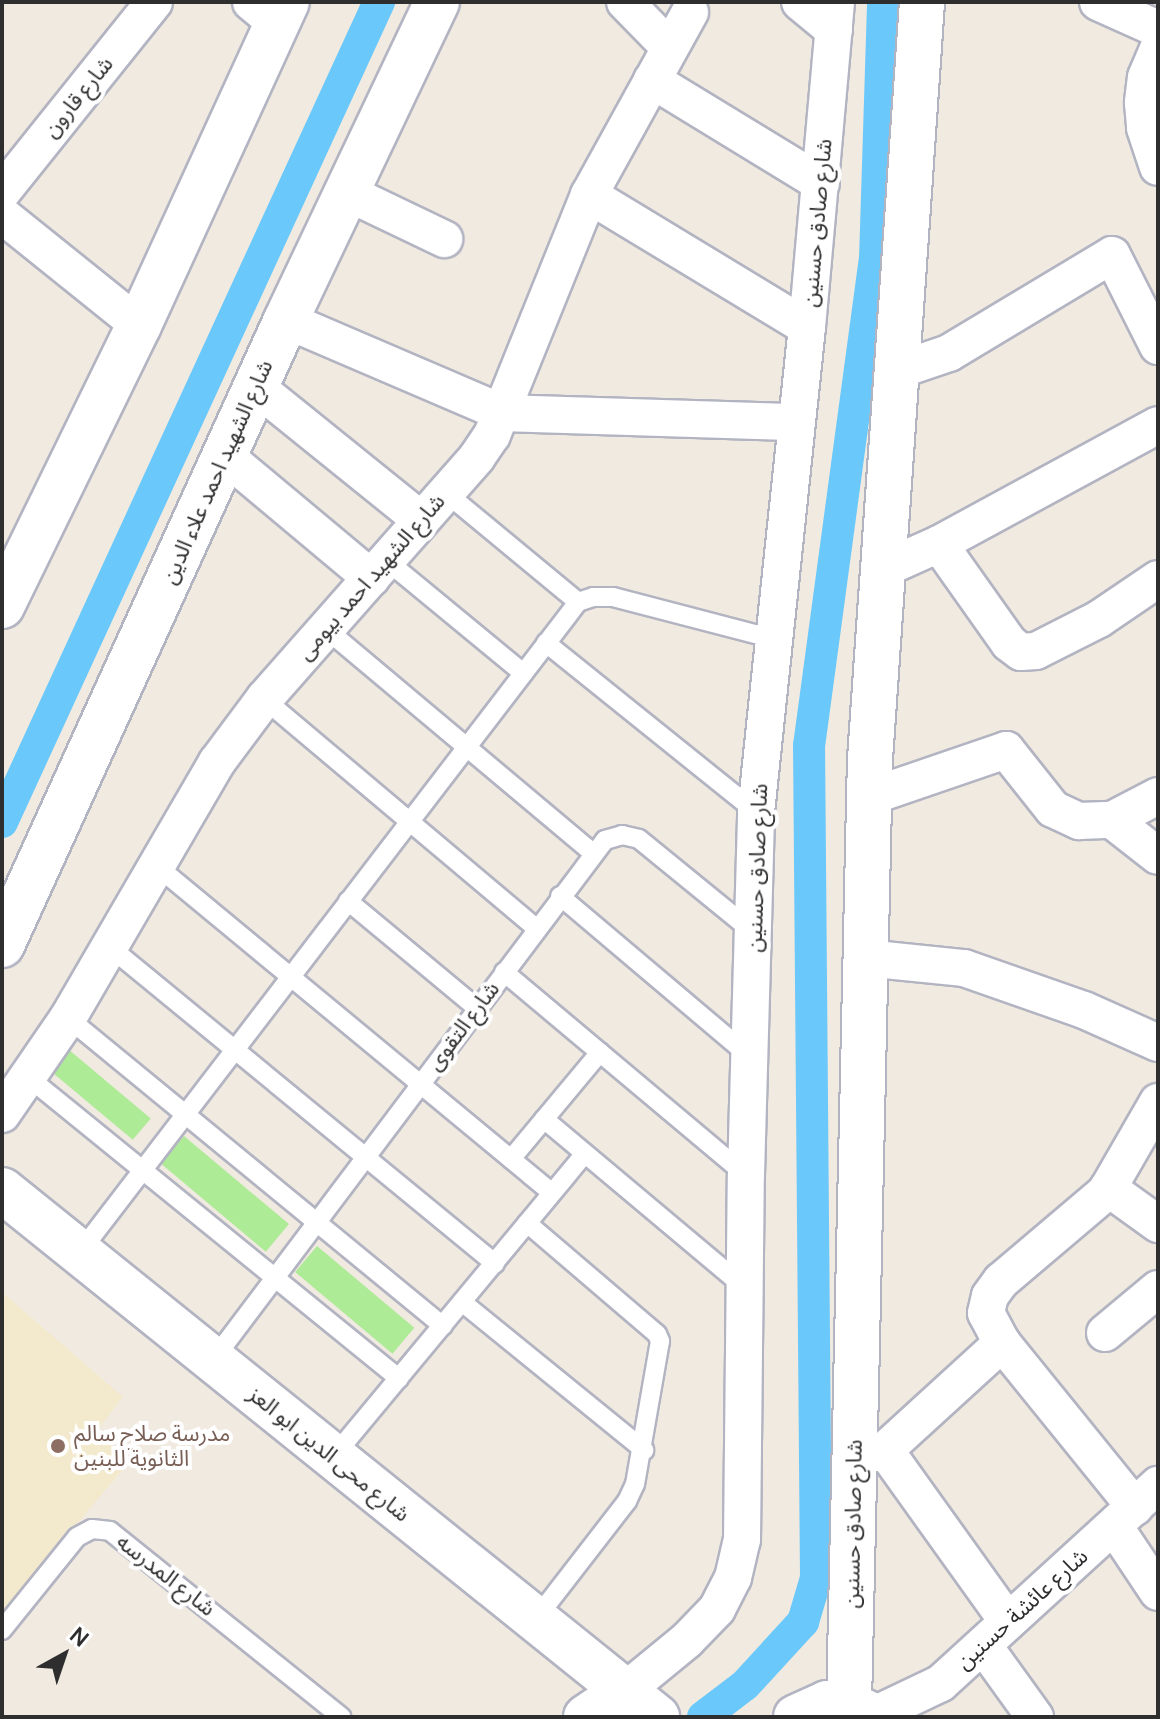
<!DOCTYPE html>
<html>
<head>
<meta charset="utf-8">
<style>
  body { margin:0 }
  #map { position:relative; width:1160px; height:1719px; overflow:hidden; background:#f0eae0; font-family:Manrope,"Noto Sans Arabic",sans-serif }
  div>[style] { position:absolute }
  .education>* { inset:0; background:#f3eace }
  .green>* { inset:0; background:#adeb97; transform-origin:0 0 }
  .canal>* { height:32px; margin:-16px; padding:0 16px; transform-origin:16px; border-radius:16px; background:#6ac8fb }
  .roads { filter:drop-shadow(2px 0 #b3b4c2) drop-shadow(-2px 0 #b3b4c2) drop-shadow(0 2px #b3b4c2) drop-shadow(0 -2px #b3b4c2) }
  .service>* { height:18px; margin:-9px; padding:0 9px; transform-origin:9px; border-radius:9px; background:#fff }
  .minor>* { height:36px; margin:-18px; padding:0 18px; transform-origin:18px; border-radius:18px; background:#fff }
  .tertiary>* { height:44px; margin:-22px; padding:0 22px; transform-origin:22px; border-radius:22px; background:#fff }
  .secondary>* { height:44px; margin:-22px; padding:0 22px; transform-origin:22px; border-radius:22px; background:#fff }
  .dots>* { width:22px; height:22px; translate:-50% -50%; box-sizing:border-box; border:4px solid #fff; border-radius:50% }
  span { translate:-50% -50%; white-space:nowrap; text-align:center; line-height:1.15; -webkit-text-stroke:8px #fff; paint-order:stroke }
  .street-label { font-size:22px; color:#2e2e2e }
  .education-label { font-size:22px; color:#785e54 }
  .left { translate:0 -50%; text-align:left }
  .frame { position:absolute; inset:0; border:4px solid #2e2e2e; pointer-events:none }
  .north { position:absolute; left:24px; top:1615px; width:80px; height:80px; -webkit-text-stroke:6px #fff; paint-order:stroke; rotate:40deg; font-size:22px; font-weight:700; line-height:32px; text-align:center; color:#2e2e2e }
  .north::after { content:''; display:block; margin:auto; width:28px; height:36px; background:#2e2e2e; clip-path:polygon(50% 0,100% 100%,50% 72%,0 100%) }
</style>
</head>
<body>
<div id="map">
  <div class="education">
    <div style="clip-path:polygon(2px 1292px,123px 1397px,96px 1432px,131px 1460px,3px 1611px)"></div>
  </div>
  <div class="green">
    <div style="left:68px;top:1049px;width:108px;height:28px;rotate:40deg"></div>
    <div style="left:184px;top:1136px;width:137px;height:36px;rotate:40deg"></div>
    <div style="left:317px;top:1246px;width:127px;height:34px;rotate:40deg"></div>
  </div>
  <div class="canal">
    <div style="left:2px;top:822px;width:903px;rotate:-65.31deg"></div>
    <div style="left:703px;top:1717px;width:53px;rotate:-37.3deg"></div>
    <div style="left:745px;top:1685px;width:86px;rotate:-47.4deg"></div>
    <div style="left:803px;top:1622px;width:46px;rotate:-73.5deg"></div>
    <div style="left:816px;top:1578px;width:832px;rotate:-90.48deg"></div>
    <div style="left:809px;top:746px;width:490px;rotate:-82.3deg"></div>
    <div style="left:875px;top:260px;width:258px;rotate:-88.2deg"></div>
  </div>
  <div class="roads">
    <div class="service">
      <div style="left:445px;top:492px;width:173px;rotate:39.6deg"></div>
      <div style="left:386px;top:560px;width:178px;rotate:39.5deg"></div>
      <div style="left:326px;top:629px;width:349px;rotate:40deg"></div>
      <div style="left:546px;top:643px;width:270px;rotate:38.8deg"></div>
      <div style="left:264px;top:699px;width:356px;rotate:40.1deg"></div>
      <div style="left:158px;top:867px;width:511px;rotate:39.6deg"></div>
      <div style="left:560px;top:896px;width:246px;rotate:40.2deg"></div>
      <div style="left:348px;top:901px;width:168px;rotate:39.7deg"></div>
      <div style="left:111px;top:948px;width:497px;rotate:39.4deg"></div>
      <div style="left:504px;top:972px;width:316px;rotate:40deg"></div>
      <div style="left:68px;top:1018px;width:485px;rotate:39.4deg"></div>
      <div style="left:28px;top:1077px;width:478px;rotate:39.1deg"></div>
      <div style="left:544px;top:1119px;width:261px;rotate:40deg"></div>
      <div style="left:511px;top:1159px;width:139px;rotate:-50.2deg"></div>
      <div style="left:527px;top:1223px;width:171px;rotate:40.5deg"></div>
      <div style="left:657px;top:1334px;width:8px;rotate:67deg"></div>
      <div style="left:660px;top:1341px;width:145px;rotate:99.9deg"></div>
      <div style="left:635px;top:1484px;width:19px;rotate:115deg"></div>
      <div style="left:627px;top:1501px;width:150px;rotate:127.7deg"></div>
      <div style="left:80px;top:1252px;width:819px;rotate:-52.54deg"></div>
      <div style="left:578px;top:602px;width:16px;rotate:-18deg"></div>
      <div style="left:593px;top:597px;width:20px"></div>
      <div style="left:613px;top:597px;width:166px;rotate:14.6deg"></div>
      <div style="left:462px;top:1302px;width:235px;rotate:39.1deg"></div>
      <div style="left:213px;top:1360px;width:651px;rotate:-52.99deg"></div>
      <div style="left:605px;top:840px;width:18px;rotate:-16deg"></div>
      <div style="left:622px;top:835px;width:17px;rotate:13deg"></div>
      <div style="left:639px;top:839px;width:146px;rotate:39.2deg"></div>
      <div style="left:333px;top:1457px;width:394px;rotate:-50.3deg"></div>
      <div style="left:2px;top:1630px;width:119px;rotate:-51.1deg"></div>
      <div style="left:77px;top:1537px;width:17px;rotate:-28deg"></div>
      <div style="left:92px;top:1529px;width:18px;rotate:6deg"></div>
      <div style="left:110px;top:1531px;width:297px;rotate:38.8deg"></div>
    </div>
    <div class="minor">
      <div style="left:251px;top:2px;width:34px;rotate:40deg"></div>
      <div style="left:625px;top:2px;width:64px;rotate:45.6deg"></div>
      <div style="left:800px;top:2px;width:44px;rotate:39.5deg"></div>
      <div style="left:1098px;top:2px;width:66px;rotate:24.2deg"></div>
      <div style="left:1158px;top:49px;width:30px;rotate:113deg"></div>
      <div style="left:1146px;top:77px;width:26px;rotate:97deg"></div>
      <div style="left:1143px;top:103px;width:25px;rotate:85deg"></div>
      <div style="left:1145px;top:128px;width:41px;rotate:71.6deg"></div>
      <div style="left:652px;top:80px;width:198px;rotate:31.4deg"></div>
      <div style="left:2px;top:192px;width:243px;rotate:-51.3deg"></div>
      <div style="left:346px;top:192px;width:109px;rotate:25.6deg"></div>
      <div style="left:589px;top:195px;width:255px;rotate:31.2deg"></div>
      <div style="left:2px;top:215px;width:176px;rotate:38.8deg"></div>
      <div style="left:286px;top:320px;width:236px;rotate:23.2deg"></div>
      <div style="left:503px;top:413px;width:293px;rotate:1.8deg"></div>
      <div style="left:896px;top:371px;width:56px;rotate:-18.8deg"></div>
      <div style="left:949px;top:353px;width:190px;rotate:-31deg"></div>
      <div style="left:1112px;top:255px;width:102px;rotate:63.2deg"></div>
      <div style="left:255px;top:386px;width:213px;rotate:38.9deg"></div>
      <div style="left:224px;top:455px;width:192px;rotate:39.9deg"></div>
      <div style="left:939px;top:544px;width:121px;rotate:54.7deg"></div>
      <div style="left:1009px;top:643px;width:15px;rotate:37deg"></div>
      <div style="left:1021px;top:652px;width:15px;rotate:-4deg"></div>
      <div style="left:1036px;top:651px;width:71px;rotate:-26.9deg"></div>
      <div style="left:1099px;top:619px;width:71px;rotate:-34.1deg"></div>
      <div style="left:883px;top:569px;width:61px;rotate:-24.1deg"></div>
      <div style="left:939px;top:544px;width:249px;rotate:-28.5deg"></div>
      <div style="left:869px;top:797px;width:145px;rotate:-18.9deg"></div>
      <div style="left:1006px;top:750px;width:75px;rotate:51.5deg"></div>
      <div style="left:1053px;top:809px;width:29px;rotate:25deg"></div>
      <div style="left:1079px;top:821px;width:33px;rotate:-2deg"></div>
      <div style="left:1112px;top:820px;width:52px;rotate:-27.6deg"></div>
      <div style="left:1112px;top:820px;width:58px;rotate:38deg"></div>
      <div style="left:865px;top:958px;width:100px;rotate:5.8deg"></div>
      <div style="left:964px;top:968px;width:127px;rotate:19.3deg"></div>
      <div style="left:1084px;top:1010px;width:81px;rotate:24deg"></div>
      <div style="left:2px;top:1114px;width:116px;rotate:-55.5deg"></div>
      <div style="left:68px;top:1018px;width:296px;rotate:-59.8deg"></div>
      <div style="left:217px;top:762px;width:79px;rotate:-53.3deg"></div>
      <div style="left:264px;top:699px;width:322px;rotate:-48.6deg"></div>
      <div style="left:477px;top:457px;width:27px;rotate:-56deg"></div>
      <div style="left:492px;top:435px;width:259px;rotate:-68deg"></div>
      <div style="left:589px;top:195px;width:209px;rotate:-61.1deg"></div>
      <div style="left:1108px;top:1188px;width:62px;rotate:35.8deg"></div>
      <div style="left:1105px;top:1333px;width:69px;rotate:-39.7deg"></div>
      <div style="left:885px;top:1450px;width:211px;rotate:54.4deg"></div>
      <div style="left:864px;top:1456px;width:22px;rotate:-16deg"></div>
      <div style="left:885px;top:1450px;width:159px;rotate:-42.4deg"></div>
      <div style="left:1135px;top:1507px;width:211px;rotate:-129deg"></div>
      <div style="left:1002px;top:1343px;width:34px;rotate:-118deg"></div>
      <div style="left:986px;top:1313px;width:17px;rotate:-77deg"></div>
      <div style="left:990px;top:1296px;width:19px;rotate:-54deg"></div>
      <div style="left:1001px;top:1281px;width:138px;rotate:-40.3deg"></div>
      <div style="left:1106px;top:1192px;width:104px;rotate:-60deg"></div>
      <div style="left:1114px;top:1526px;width:79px;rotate:56.3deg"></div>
      <div style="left:983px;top:1645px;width:89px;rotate:54.2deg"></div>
      <div style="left:625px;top:1691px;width:80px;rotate:-39.4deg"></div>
      <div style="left:687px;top:1640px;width:43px;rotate:-45.9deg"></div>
      <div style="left:717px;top:1609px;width:35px;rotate:-63deg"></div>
      <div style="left:733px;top:1578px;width:39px;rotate:-77deg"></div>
      <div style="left:742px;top:1540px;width:365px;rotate:-89.4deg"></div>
      <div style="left:746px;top:1175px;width:363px;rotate:-88.4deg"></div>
      <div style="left:756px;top:812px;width:488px;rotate:-84deg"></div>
      <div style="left:807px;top:327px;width:326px;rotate:-84.9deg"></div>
      <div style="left:874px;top:1715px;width:74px;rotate:-25.5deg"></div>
      <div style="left:941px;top:1683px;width:294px;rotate:-42.4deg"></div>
    </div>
    <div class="tertiary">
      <div style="left:2px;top:606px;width:313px;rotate:-64deg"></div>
      <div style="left:139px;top:325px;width:355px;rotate:-65.4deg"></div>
      <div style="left:2px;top:945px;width:686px;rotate:-65.56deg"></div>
      <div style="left:286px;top:320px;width:352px;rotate:-64.6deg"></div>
      <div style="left:849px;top:1704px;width:945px;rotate:-88.73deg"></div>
      <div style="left:870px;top:759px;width:759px;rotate:-86.07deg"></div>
    </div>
    <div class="secondary">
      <div style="left:2px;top:1190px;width:841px;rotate:38.82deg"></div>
      <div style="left:586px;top:1717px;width:47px;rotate:-33.7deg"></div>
      <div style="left:796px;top:1717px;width:34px;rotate:-24deg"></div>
      <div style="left:827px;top:1703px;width:22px;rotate:3deg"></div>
      <div style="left:849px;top:1704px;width:30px;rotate:26deg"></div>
    </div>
  </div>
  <div class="dots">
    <div style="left:58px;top:1446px;background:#8d6e63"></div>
  </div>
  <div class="street-label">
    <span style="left:78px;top:97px;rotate:-51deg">شارع قارون</span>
    <span style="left:817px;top:223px;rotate:-85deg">شارع صادق حسنين</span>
    <span style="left:217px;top:472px;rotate:-66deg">شارع الشهيد احمد علاء الدين</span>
    <span style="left:371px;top:577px;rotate:-49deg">شارع الشهيد احمد بيومى</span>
    <span style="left:757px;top:868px;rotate:-88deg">شارع صادق حسنين</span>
    <span style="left:463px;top:1026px;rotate:-53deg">شارع التقوى</span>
    <span style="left:329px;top:1454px;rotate:39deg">شارع محى الدين ابو العز</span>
    <span style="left:853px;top:1524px;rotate:-89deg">شارع صادق حسنين</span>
    <span style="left:166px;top:1575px;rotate:38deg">شارع المدرسه</span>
    <span style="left:1022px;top:1609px;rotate:-42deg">شارع عائشة حسنين</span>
  </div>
  <div class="education-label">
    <span class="left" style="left:74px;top:1446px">مدرسة صلاح سالم<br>الثانوية للبنين</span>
  </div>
  <div class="frame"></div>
  <div class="north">N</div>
</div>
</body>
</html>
